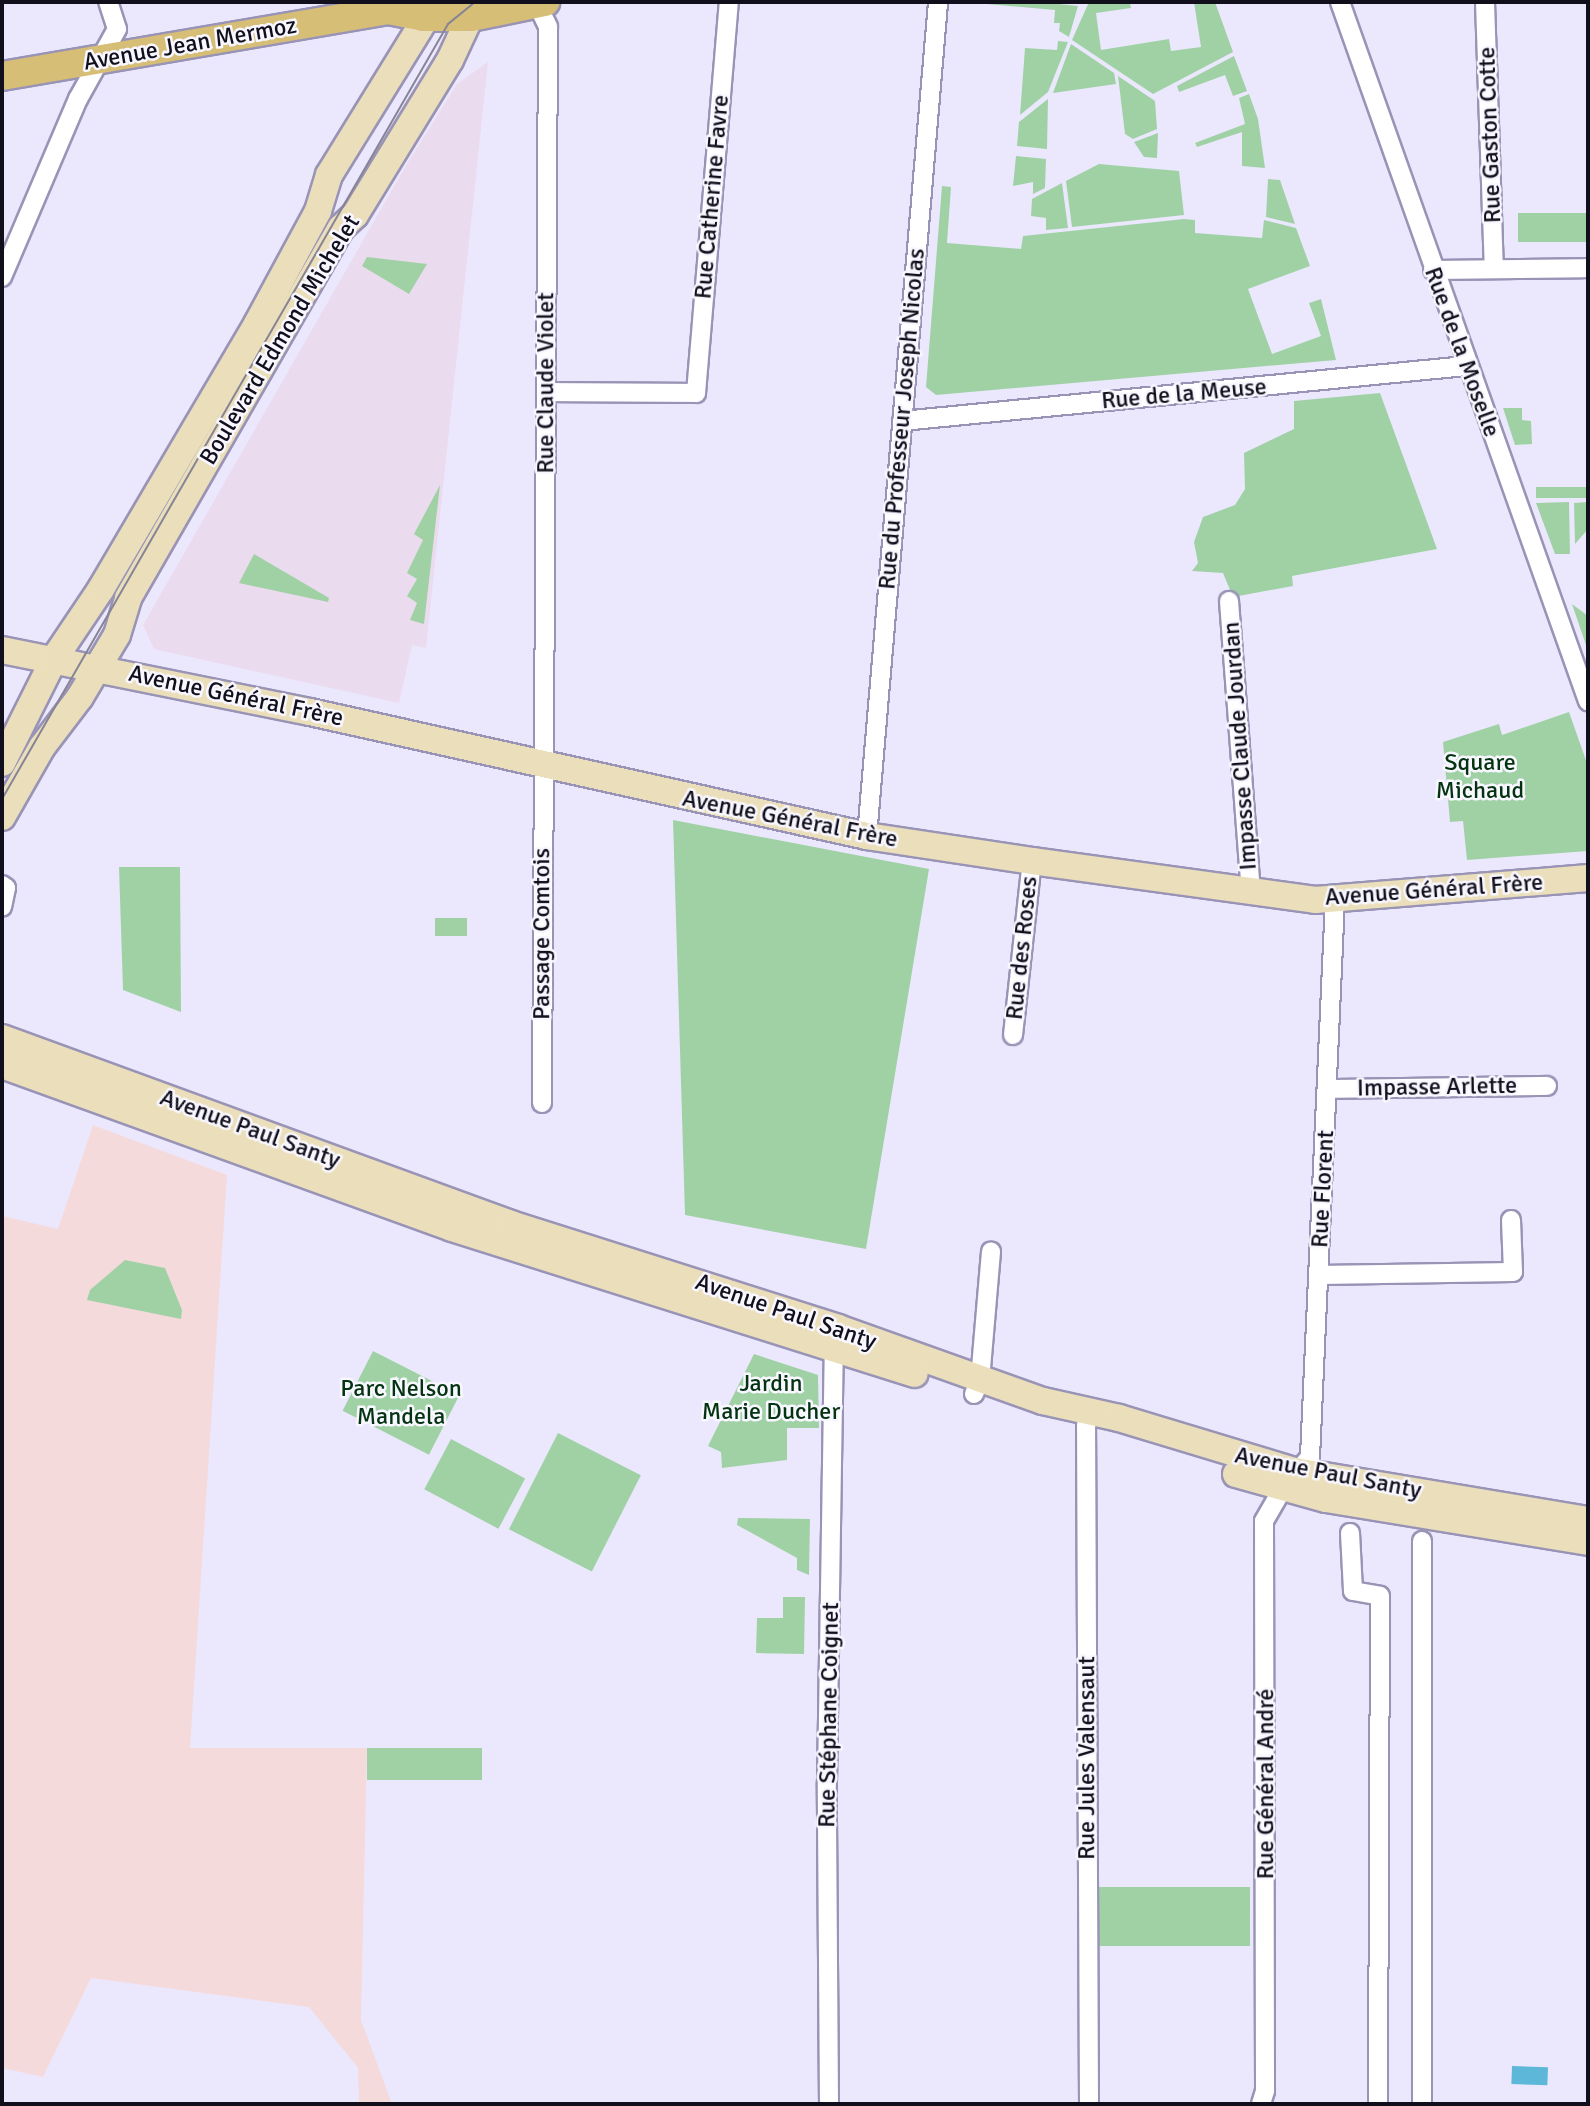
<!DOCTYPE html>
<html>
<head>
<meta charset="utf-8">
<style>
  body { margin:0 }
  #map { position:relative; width:1590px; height:2106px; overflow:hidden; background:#ebe8fe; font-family:Signika,sans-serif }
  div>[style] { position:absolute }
  .commercial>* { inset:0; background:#ebdbee }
  .industrial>* { inset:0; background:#f5dadc }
  .green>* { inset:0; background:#a0d1a5; transform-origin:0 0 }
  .water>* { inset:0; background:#5cb7d9; transform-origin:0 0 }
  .roads { filter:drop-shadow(2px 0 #9994b6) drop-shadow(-2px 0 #9994b6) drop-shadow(0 2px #9994b6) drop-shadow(0 -2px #9994b6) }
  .street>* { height:18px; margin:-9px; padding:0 9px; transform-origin:9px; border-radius:9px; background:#fff }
  .secondary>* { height:26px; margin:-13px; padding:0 13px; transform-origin:13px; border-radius:13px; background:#ebdfbb }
  .primary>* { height:28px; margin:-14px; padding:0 14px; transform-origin:14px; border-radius:14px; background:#d6be77 }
  .tram>* { height:2px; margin:-1px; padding:0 1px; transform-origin:1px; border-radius:1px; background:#878495 }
  span { translate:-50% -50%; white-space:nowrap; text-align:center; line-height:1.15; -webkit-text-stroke:5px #f8f7ff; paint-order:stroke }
  .street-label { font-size:24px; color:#110f1b }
  .park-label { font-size:24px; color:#043310 }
  .frame { position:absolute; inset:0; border:4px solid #110f1b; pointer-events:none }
</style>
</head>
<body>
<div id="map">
  <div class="commercial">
    <div style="clip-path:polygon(488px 62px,426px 648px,412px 645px,399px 703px,154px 649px,143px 625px,408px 162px,457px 84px)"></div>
  </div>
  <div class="industrial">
    <div style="clip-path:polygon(93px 1125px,227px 1175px,190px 1748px,367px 1748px,361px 2020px,392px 2104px,359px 2104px,358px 2068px,309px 2007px,91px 1978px,43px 2077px,2px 2068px,2px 1216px,58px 1229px)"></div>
  </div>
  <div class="green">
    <div style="clip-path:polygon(1040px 2px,1078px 6px,1069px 37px,1059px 31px,1060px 23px,1054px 23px,1055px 10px,975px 3px)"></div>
    <div style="clip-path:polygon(1089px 2px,1130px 3px,1131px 8px,1096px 13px,1101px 50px,1169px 39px,1171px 51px,1201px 47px,1194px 2px,1215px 2px,1233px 52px,1153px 94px,1072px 40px)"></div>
    <div style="clip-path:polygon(1058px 41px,1068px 42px,1048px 92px,1020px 115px,1025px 48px,1057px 50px)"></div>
    <div style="clip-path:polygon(1071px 44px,1114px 73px,1116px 84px,1053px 93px)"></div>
    <div style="clip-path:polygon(1234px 56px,1247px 91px,1233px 96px,1225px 75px,1179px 92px,1177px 86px)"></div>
    <div style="clip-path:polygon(1118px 76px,1155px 101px,1157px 129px,1133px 139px,1125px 134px)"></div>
    <div style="clip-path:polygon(1249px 94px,1258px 119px,1265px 168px,1242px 166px,1242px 132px,1197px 147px,1195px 143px,1245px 124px,1239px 98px)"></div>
    <div style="clip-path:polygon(1048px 99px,1047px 149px,1017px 146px,1019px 122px)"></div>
    <div style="clip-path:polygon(1158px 133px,1157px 158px,1144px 157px,1134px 142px)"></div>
    <div style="clip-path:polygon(1016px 156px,1046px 159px,1045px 188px,1033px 194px,1033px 182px,1013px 186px)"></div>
    <div style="clip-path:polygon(1099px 164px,1179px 171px,1184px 215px,1072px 227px,1066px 181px)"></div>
    <div style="clip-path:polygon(1268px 179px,1280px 180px,1295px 224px,1266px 217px)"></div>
    <div style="clip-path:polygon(1062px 183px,1068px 228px,1046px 230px,1046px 218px,1031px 216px,1032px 199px)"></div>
    <div style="clip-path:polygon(942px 186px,951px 187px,947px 243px,1021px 249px,1023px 236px,1184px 219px,1195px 220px,1195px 233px,1262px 238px,1264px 220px,1296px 228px,1310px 266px,1248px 289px,1272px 354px,1321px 336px,1309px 303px,1321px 299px,1336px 360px,936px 395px,926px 387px)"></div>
    <div style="left:1588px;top:213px;width:29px;height:70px;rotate:90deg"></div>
    <div style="clip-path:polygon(367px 257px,427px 264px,409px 294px,362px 266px)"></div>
    <div style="clip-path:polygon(1380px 393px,1437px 549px,1292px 576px,1293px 586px,1233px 597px,1223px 573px,1192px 571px,1198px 563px,1194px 542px,1203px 517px,1235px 505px,1245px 489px,1244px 453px,1294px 429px,1294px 401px)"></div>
    <div style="clip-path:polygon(1503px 408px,1522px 408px,1522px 420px,1531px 421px,1532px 444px,1515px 445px)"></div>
    <div style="clip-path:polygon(440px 485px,424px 624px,410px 620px,417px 603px,407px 596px,417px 579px,407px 573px,423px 540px,414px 534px)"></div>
    <div style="left:1536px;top:487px;width:52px;height:11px"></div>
    <div style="clip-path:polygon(1569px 502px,1570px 554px,1555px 554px,1536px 503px)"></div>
    <div style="clip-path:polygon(1588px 502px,1588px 529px,1575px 544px,1574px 503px)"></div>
    <div style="clip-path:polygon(254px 554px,329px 598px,328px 602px,239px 583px)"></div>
    <div style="clip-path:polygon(1572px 604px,1588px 616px,1588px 651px)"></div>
    <div style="clip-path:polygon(1569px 712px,1588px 766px,1588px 851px,1467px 860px,1463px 821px,1450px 822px,1443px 742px,1499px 724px,1502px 735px)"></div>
    <div style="clip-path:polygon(673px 820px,929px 869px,866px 1249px,685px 1215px)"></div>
    <div style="clip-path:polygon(119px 867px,180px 867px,181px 1012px,123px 990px)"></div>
    <div style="left:467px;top:918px;width:18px;height:32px;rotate:90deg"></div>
    <div style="clip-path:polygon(125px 1260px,165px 1268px,182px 1310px,181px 1319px,87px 1300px,90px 1290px)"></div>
    <div style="left:373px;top:1351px;width:97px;height:67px;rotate:27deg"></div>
    <div style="clip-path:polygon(754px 1354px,818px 1375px,819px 1428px,787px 1428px,787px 1460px,722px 1468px,721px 1452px,708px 1446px)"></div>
    <div style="left:558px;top:1433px;width:93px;height:108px;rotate:27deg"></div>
    <div style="left:451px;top:1439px;width:84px;height:57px;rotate:28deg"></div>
    <div style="clip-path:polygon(738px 1518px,810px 1519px,809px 1575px,797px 1570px,797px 1558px,737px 1525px)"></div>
    <div style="clip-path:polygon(783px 1597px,805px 1597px,804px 1654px,756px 1653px,757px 1618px,783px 1618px)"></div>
    <div style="left:367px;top:1748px;width:115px;height:32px"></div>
    <div style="left:1098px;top:1887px;width:152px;height:59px"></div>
  </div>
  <div class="water">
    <div style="left:1512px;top:2066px;width:36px;height:18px;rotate:2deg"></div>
  </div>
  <div class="roads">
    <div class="street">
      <div style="left:1340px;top:2px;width:742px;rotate:70.47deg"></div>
      <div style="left:1485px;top:2px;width:267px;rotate:88.1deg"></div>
      <div style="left:537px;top:4px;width:25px;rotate:64deg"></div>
      <div style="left:548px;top:27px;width:1076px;rotate:90.32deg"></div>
      <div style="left:1433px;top:270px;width:155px;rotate:-0.7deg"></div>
      <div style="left:2px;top:277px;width:194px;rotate:-66.9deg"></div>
      <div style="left:78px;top:99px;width:80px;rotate:-60.9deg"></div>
      <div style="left:117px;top:29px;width:28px;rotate:-108deg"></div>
      <div style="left:546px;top:392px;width:150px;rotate:0.4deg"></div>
      <div style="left:696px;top:393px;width:392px;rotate:-85.2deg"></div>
      <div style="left:902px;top:421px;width:567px;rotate:-5.57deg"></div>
      <div style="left:1229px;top:601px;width:291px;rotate:85.7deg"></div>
      <div style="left:867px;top:836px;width:837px;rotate:-85.13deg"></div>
      <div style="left:2px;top:885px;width:5px;rotate:37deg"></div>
      <div style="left:6px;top:888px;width:19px;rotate:102deg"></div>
      <div style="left:1013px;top:1035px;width:175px;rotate:-83.8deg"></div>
      <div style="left:1327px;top:1089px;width:220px;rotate:-0.8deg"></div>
      <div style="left:1319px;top:1275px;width:194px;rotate:-0.9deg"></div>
      <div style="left:1513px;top:1272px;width:52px;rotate:-92.2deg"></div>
      <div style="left:974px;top:1394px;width:15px;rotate:-67deg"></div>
      <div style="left:980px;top:1380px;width:129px;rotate:-85.1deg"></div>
      <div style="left:1350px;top:1533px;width:58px;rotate:87deg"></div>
      <div style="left:1353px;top:1591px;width:27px;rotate:10deg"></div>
      <div style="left:1380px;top:1596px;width:508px;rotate:90.23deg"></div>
      <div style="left:829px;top:2104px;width:322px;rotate:-90.4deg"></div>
      <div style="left:827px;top:1782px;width:441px;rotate:-89.1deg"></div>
      <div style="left:1089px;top:2104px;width:678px;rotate:-90.25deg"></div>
      <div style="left:1086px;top:1426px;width:15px;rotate:-74deg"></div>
      <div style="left:1261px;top:2104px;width:14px;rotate:-73deg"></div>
      <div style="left:1265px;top:2091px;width:570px;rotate:-90.1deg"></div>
      <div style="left:1264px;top:1521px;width:38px;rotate:-60deg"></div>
      <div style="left:1283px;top:1488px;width:41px;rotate:-48.9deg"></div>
      <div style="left:1310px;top:1457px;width:558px;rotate:-87.43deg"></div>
      <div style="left:1422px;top:2104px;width:563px;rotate:-90deg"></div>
    </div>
    <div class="secondary">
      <div style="left:2px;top:650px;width:314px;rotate:11.4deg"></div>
      <div style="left:310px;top:712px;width:571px;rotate:12.55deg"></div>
      <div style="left:867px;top:836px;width:167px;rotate:8.6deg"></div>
      <div style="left:1032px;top:861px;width:286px;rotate:7.8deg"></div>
      <div style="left:1315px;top:900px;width:274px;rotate:-4.6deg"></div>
      <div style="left:2px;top:763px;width:116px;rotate:-63.4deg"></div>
      <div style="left:54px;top:659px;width:84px;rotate:-56.1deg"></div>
      <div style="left:101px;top:589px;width:308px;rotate:-59.5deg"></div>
      <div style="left:257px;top:324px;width:128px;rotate:-61.6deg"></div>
      <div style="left:318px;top:211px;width:38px;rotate:-73deg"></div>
      <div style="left:329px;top:175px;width:203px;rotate:-58.3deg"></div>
      <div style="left:2px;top:817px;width:81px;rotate:-60.3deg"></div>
      <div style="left:42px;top:747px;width:63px;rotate:-52.8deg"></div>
      <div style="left:80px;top:697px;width:72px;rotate:-59.2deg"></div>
      <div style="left:117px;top:635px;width:39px;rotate:-73deg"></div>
      <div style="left:128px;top:598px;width:427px;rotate:-60.1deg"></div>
      <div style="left:341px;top:228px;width:19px;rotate:-43deg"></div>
      <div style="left:355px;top:215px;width:182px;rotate:-58.5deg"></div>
      <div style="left:450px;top:60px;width:64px;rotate:-65deg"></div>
      <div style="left:2px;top:1038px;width:542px;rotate:20.07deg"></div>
      <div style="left:511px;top:1224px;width:343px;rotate:17.6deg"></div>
      <div style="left:838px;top:1328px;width:218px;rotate:19.6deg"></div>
      <div style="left:1043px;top:1401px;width:78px;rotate:12.6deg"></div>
      <div style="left:1119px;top:1418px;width:184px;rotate:16.8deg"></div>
      <div style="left:1295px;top:1471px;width:297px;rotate:9.5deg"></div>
      <div style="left:2px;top:1065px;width:479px;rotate:19.9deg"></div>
      <div style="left:452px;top:1228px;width:485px;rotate:17.5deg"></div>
      <div style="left:1236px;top:1474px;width:93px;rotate:15.5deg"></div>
      <div style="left:1326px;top:1499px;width:266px;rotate:9.3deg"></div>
    </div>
    <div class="primary">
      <div style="left:2px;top:76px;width:392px;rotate:-9.7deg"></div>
      <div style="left:388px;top:10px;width:36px;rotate:11deg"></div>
      <div style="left:423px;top:17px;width:48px"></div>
      <div style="left:471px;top:17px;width:76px;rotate:-11.5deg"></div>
    </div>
  </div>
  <div class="tram">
    <div style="left:2px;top:799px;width:894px;rotate:-60.08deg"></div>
    <div style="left:448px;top:24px;width:35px;rotate:-39deg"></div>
  </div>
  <div class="street-label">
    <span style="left:190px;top:44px;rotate:-10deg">Avenue Jean Mermoz</span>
    <span style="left:1490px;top:135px;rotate:-92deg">Rue Gaston Cotte</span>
    <span style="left:712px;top:197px;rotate:-85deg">Rue Catherine Favre</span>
    <span style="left:280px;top:340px;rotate:-59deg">Boulevard Edmond Michelet</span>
    <span style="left:1462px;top:352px;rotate:70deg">Rue de la Moselle</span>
    <span style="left:546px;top:383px;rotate:-90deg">Rue Claude Violet</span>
    <span style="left:1184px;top:394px;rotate:-5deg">Rue de la Meuse</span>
    <span style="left:902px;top:419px;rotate:-85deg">Rue du Professeur Joseph Nicolas</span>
    <span style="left:236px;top:696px;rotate:12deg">Avenue Général Frère</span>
    <span style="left:1240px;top:746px;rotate:-94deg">Impasse Claude Jourdan</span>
    <span style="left:790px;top:819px;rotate:11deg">Avenue Général Frère</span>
    <span style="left:1434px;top:890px;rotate:-4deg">Avenue Général Frère</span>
    <span style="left:542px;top:934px;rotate:-90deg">Passage Comtois</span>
    <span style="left:1022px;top:948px;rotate:-84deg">Rue des Roses</span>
    <span style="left:1437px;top:1087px;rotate:-1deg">Impasse Arlette</span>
    <span style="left:250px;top:1129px;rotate:20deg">Avenue Paul Santy</span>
    <span style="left:1323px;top:1189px;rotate:-87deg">Rue Florent</span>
    <span style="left:786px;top:1312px;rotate:19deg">Avenue Paul Santy</span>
    <span style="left:1328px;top:1473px;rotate:11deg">Avenue Paul Santy</span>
    <span style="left:829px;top:1715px;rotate:-89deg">Rue Stéphane Coignet</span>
    <span style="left:1087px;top:1758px;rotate:-90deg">Rue Jules Valensaut</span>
    <span style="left:1266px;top:1784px;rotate:-90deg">Rue Général André</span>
  </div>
  <div class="park-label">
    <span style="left:1480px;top:777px">Square<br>Michaud</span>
    <span style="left:771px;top:1398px">Jardin<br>Marie Ducher</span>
    <span style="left:401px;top:1403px">Parc Nelson<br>Mandela</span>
  </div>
  <div class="frame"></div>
</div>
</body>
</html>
